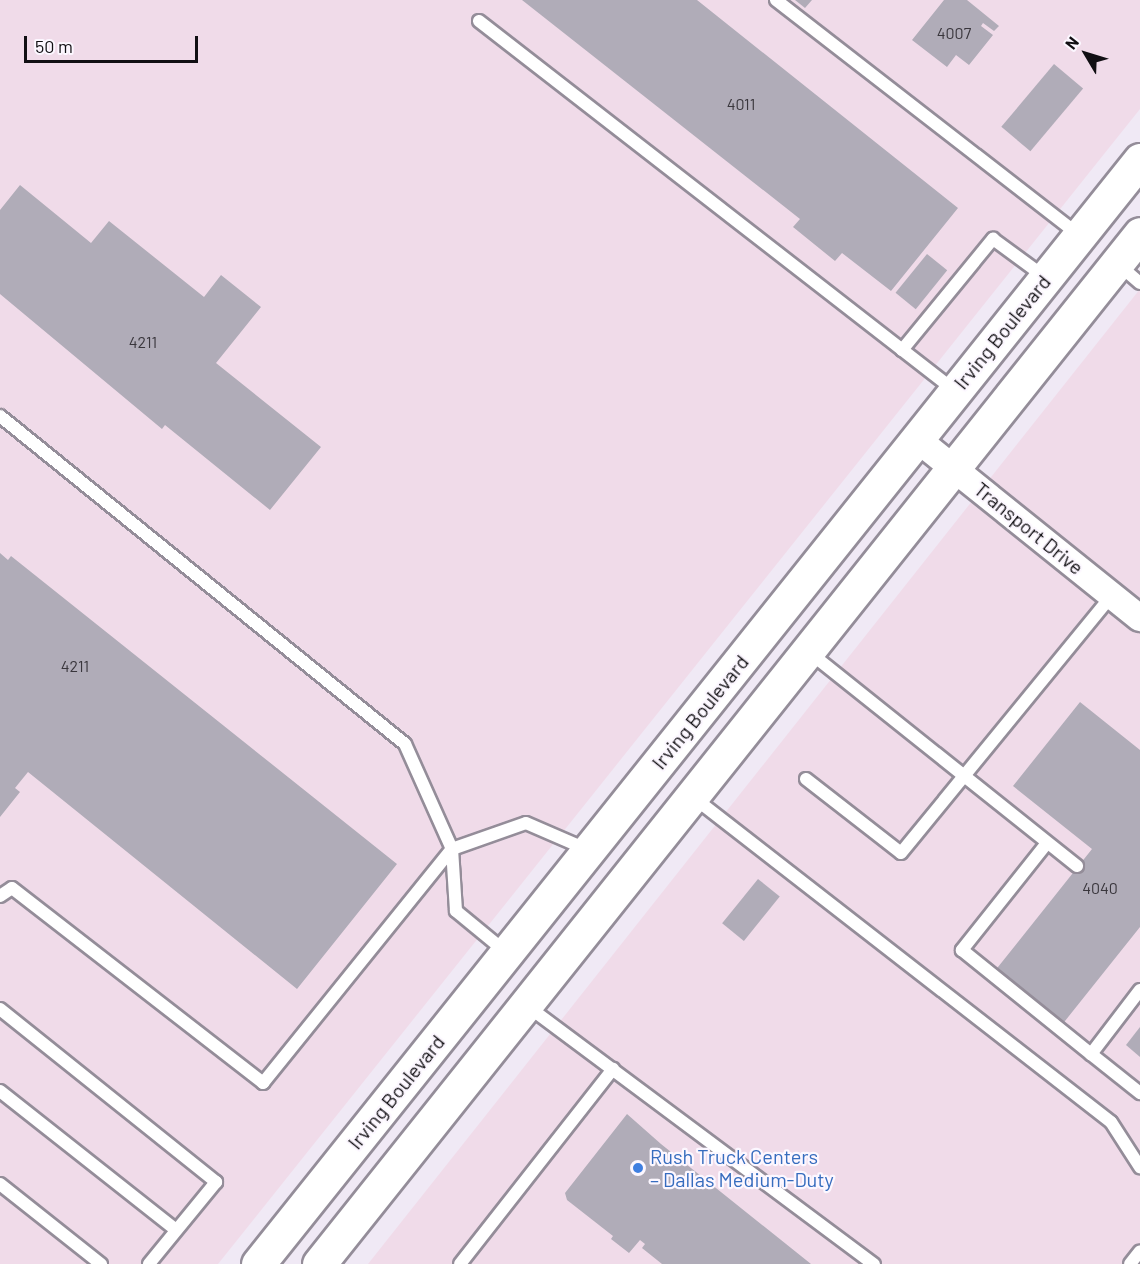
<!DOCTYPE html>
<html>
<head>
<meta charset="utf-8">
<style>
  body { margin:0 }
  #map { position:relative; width:1140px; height:1264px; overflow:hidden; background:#f0e9f5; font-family:Barlow,sans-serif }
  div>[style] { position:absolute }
  .industrial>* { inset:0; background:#f0dbe9 }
  .building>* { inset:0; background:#b0acb8; transform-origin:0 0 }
  .roads { filter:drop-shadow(2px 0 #948d99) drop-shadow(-2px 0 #948d99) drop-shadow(0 2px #948d99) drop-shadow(0 -2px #948d99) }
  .lane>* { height:12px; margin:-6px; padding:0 6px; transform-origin:6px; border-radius:6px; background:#fff }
  .street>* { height:26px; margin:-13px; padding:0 13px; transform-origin:13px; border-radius:13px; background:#fff }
  .secondary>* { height:33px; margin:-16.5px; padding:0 16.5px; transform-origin:16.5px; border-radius:16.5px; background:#fff }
  .dots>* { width:16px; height:16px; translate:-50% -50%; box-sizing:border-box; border:3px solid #fcf7ff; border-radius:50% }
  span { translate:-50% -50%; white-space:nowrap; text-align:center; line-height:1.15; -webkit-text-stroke:4.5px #fcf7ff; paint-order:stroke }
  .number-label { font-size:16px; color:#39363c }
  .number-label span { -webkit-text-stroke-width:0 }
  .street-label { font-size:20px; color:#110f13 }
  .shop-label { font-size:20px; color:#366cbe }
  .left { translate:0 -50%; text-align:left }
  .north { position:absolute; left:1056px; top:24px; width:60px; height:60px; -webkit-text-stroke:4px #fcf7ff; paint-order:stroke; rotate:308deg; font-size:16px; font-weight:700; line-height:24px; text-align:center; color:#110f13 }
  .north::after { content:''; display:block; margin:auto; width:21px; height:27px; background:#110f13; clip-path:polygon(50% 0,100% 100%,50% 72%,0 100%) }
  .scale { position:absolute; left:24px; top:36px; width:174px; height:27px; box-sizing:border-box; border:3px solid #110f13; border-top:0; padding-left:8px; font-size:18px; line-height:21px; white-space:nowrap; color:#110f13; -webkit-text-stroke:4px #fcf7ff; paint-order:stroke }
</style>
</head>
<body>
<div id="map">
  <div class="industrial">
    <div style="clip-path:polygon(0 0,1140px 0,1140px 109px,218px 1264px,0 1264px)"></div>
    <div style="clip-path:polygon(1140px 289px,1140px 1264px,368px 1264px)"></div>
  </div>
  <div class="building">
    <div style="clip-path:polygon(522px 0,697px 0,958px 208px,891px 291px,842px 253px,835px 261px,793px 227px,800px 219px)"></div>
    <div style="clip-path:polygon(795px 0,812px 0,805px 8px)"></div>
    <div style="clip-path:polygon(944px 0,967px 0,999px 26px,994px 31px,983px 23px,981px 26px,993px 35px,969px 65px,956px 55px,947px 67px,912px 40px)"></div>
    <div style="left:1054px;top:64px;width:38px;height:82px;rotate:40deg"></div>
    <div style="clip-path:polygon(20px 185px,91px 243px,109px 221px,204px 297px,221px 275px,261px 307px,216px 363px,321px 447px,270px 510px,165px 425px,162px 429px,0 294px,0 210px)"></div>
    <div style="left:927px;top:254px;width:26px;height:50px;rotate:39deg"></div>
    <div style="clip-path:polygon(0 553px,8px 560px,11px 556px,397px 864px,297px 989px,28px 772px,15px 788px,20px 792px,0 817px)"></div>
    <div style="clip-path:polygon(1080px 702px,1140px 750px,1140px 927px,1061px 1026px,994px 972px,1092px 849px,1013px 786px)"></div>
    <div style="left:758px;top:879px;width:28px;height:57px;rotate:39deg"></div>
    <div style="clip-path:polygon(1140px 1027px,1140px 1057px,1126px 1045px)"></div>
    <div style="clip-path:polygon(627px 1114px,661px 1144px,811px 1264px,662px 1264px,642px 1248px,645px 1244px,640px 1240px,629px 1253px,611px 1239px,613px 1236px,567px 1200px,565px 1193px)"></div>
  </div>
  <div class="roads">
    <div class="lane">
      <div style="left:776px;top:0;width:383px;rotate:37.8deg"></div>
      <div style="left:479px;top:21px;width:601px;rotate:37.84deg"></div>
      <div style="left:1118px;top:264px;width:29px;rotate:41deg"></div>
      <div style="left:902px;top:350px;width:144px;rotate:-50.7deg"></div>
      <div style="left:993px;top:239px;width:64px;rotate:36.2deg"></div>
      <div style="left:0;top:416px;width:521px;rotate:39deg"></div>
      <div style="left:405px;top:744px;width:115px;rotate:65.9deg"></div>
      <div style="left:452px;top:849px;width:62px;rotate:86.3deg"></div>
      <div style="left:456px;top:911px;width:65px;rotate:39.4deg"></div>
      <div style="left:809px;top:652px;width:343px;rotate:38.6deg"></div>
      <div style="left:806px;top:779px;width:120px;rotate:37.9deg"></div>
      <div style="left:901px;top:853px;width:333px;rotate:-50.7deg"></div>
      <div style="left:693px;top:797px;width:529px;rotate:37.87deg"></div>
      <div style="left:1111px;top:1122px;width:54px;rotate:57.2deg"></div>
      <div style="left:1047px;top:843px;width:137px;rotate:128.5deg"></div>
      <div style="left:962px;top:950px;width:166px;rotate:38.9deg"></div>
      <div style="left:0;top:896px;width:14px;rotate:-34deg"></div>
      <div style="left:12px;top:888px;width:318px;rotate:37.8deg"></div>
      <div style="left:263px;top:1083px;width:301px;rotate:-51.1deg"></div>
      <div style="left:452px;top:849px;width:78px;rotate:-19.4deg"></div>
      <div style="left:526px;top:823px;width:68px;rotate:23.5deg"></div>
      <div style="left:1140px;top:990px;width:81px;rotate:127.4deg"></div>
      <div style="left:1091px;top:1054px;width:63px;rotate:38.5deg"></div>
      <div style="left:526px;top:1005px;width:434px;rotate:36.7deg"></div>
      <div style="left:0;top:1009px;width:277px;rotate:38.7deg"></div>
      <div style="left:216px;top:1182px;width:106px;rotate:129.3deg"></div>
      <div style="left:0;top:1091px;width:224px;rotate:38.3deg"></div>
      <div style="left:0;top:1184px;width:129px;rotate:38.4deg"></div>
      <div style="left:460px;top:1264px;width:248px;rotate:-51.9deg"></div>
      <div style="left:1130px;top:1264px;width:16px;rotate:-52deg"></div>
    </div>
    <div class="street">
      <div style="left:917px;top:439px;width:286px;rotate:38.8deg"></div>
    </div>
    <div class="secondary">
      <div style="left:258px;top:1264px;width:1413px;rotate:-51.38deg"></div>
      <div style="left:319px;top:1264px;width:1317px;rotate:-51.44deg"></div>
    </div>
  </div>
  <div class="dots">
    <div style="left:638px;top:1168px;background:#3f7fe0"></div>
  </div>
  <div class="number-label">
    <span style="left:954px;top:33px">4007</span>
    <span style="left:741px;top:104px">4011</span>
    <span style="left:143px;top:342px">4211</span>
    <span style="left:75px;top:666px">4211</span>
    <span style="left:1100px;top:888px">4040</span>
  </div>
  <div class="street-label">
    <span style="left:1002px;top:332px;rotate:-51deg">Irving Boulevard</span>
    <span style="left:1029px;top:528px;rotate:39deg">Transport Drive</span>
    <span style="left:700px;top:712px;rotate:-51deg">Irving Boulevard</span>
    <span style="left:396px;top:1092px;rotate:-51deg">Irving Boulevard</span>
  </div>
  <div class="shop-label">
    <span class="left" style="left:650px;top:1168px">Rush Truck Centers<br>– Dallas Medium-Duty</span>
  </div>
  <div class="north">N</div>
  <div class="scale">50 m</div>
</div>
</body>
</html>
